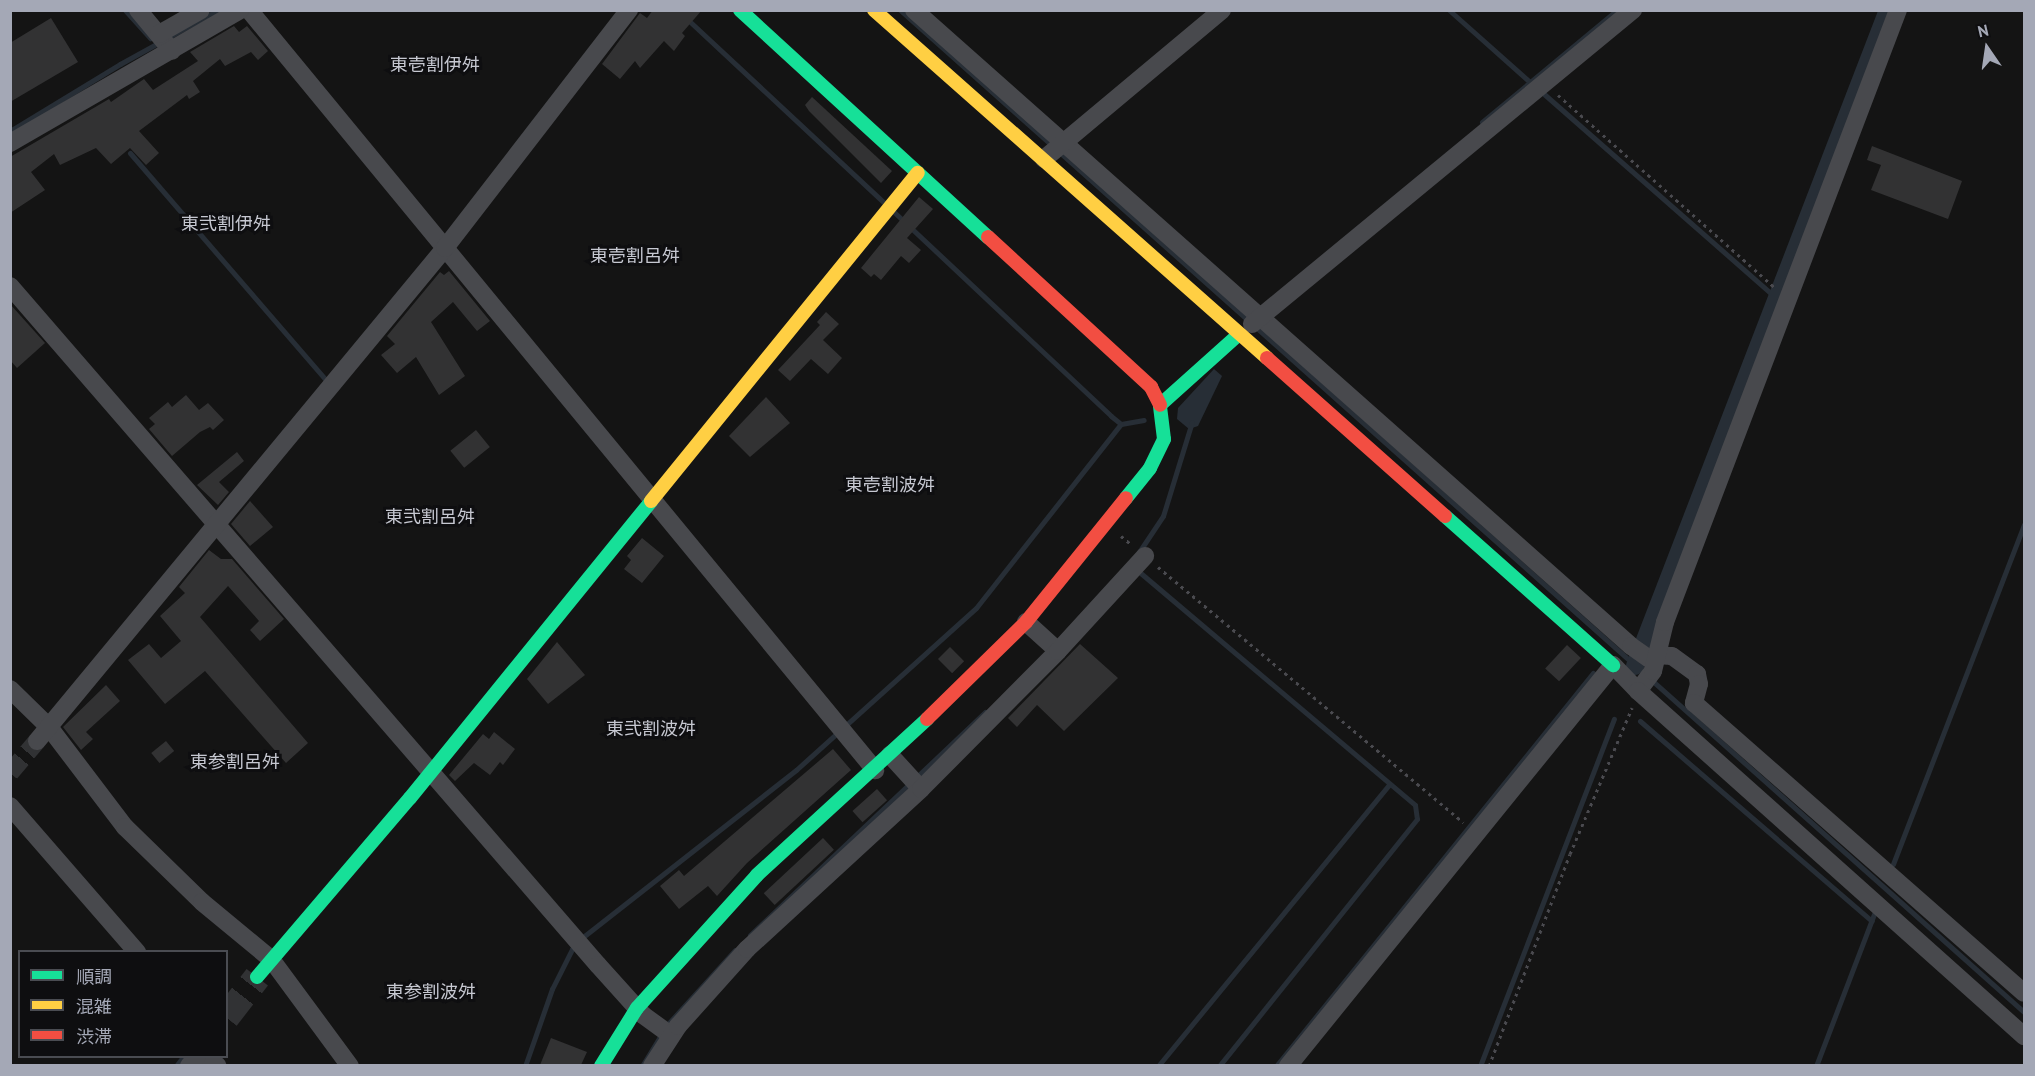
<!DOCTYPE html>
<html>
<head>
<meta charset="utf-8">
<style>
  body { margin:0 }
  #map { position:relative; width:2035px; height:1076px; overflow:hidden; background:#141414; font-family:"PT Sans","Noto Sans JP",sans-serif }
  div>[style] { position:absolute }
  .water>* { inset:0; background:#272e36 }
  .stream>* { height:5px; margin:-2.5px; padding:0 2.5px; transform-origin:2.5px; border-radius:2.5px; background:#272e36 }
  .canal>* { height:18px; margin:-9px; padding:0 9px; transform-origin:9px; border-radius:9px; background:#272e36 }
  .building>* { inset:0; background:#323233; transform-origin:0 0 }
  .street-tunnel>* { height:18px; margin-top:-9px; transform-origin:0; background:repeating-linear-gradient(90deg,#313234 0 18px,transparent 0 27px) }
  .secondary-tunnel>* { height:27px; margin-top:-13.5px; transform-origin:0; background:repeating-linear-gradient(90deg,#313234 0 27px,transparent 0 41px) }
  .path>* { height:3px; margin-top:-1.5px; transform-origin:0; background:repeating-linear-gradient(90deg,#4a4a4f 0 3px,transparent 0 7.5px) }
  .street>* { height:18px; margin:-9px; padding:0 9px; transform-origin:9px; border-radius:9px; background:#48494d }
  .fast>* { height:14px; margin:-7px; padding:0 7px; transform-origin:7px; border-radius:7px; background:#16e098 }
  .slow>* { height:14px; margin:-7px; padding:0 7px; transform-origin:7px; border-radius:7px; background:#ffcf43 }
  .jam>* { height:14px; margin:-7px; padding:0 7px; transform-origin:7px; border-radius:7px; background:#f24e42 }
  span { translate:-50% -50%; white-space:nowrap; text-align:center; line-height:1.15; -webkit-text-stroke:6px #0e0e10; paint-order:stroke }
  .neighbourhood-label { font-size:18px; color:#c6c8d1 }
  .frame { position:absolute; inset:0; border:12px solid #a4a8b6; pointer-events:none }
  .legend { position:absolute; left:18px; top:950px; width:210px; height:108px; box-sizing:border-box; background:#0e0e10; border:2px solid #4a4c52; margin:0; padding:8px 10px; list-style:none; font-size:18px; color:#a4a8b6 }
  .legend li { display:flex; align-items:center; gap:12px; height:30px }
  .legend b { width:30px; border:2px solid #4a4c52 }
  .north { position:absolute; left:1957px; top:18px; width:60px; height:60px; -webkit-text-stroke:4px #0e0e10; paint-order:stroke; rotate:347deg; font-size:16px; font-weight:700; line-height:24px; text-align:center; color:#a4a8b6 }
  .north::after { content:''; display:block; margin:auto; width:21px; height:27px; background:#a4a8b6; clip-path:polygon(50% 0,100% 100%,50% 72%,0 100%) }
</style>
</head>
<body>
<div id="map">
  <div class="water">
    <div style="clip-path:polygon(1214px 369px,1222px 376px,1198px 426px,1189px 429px,1177px 419px,1178px 408px)"></div>
  </div>
  <div class="stream">
    <div style="left:125px;top:10px;width:38px;rotate:48deg"></div>
    <div style="left:900px;top:10px;width:1506px;rotate:41.72deg"></div>
    <div style="left:1449px;top:10px;width:110px;rotate:41.7deg"></div>
    <div style="left:686px;top:18px;width:270px;rotate:43deg"></div>
    <div style="left:1544px;top:94px;width:310px;rotate:41.3deg"></div>
    <div style="left:1482px;top:122px;width:175px;rotate:-39.7deg"></div>
    <div style="left:10px;top:131px;width:129px;rotate:-31.3deg"></div>
    <div style="left:120px;top:64px;width:112px;rotate:-28.9deg"></div>
    <div style="left:130px;top:153px;width:303px;rotate:49.2deg"></div>
    <div style="left:894px;top:212px;width:298px;rotate:43.2deg"></div>
    <div style="left:1111px;top:416px;width:13px;rotate:39deg"></div>
    <div style="left:1121px;top:424px;width:23px;rotate:-10deg"></div>
    <div style="left:1139px;top:552px;width:43px;rotate:-56.3deg"></div>
    <div style="left:1163px;top:516px;width:98px;rotate:-72.9deg"></div>
    <div style="left:1137px;top:570px;width:364px;rotate:40.2deg"></div>
    <div style="left:1415px;top:805px;width:14px;rotate:82deg"></div>
    <div style="left:1417px;top:819px;width:317px;rotate:128.7deg"></div>
    <div style="left:1640px;top:721px;width:306px;rotate:40.8deg"></div>
    <div style="left:1893px;top:864px;width:364px;rotate:-68.9deg"></div>
    <div style="left:750px;top:935px;width:324px;rotate:-43.5deg"></div>
    <div style="left:176px;top:1066px;width:10px;rotate:-53deg"></div>
    <div style="left:525px;top:1066px;width:82px;rotate:-70.7deg"></div>
    <div style="left:552px;top:989px;width:45px;rotate:-63.4deg"></div>
    <div style="left:572px;top:949px;width:16px;rotate:-47deg"></div>
    <div style="left:583px;top:937px;width:271px;rotate:-38.1deg"></div>
    <div style="left:796px;top:770px;width:242px;rotate:-42deg"></div>
    <div style="left:976px;top:608px;width:234px;rotate:-51.8deg"></div>
    <div style="left:642px;top:1066px;width:48px;rotate:-58.6deg"></div>
    <div style="left:667px;top:1025px;width:101px;rotate:-47.8deg"></div>
    <div style="left:1158px;top:1066px;width:365px;rotate:-50.6deg"></div>
    <div style="left:1276px;top:1066px;width:505px;rotate:-51.11deg"></div>
    <div style="left:1480px;top:1066px;width:372px;rotate:-68.9deg"></div>
    <div style="left:1816px;top:1066px;width:163px;rotate:-69.1deg"></div>
  </div>
  <div class="canal">
    <div style="left:1635px;top:666px;width:703px;rotate:-68.91deg"></div>
  </div>
  <div class="building">
    <div style="clip-path:polygon(653px 10px,702px 10px,682px 33px,685px 36px,674px 51px,664px 41px,640px 68px,635px 61px,620px 79px,602px 64px,640px 13px,647px 18px)"></div>
    <div style="clip-path:polygon(51px 18px,78px 62px,10px 102px,10px 43px)"></div>
    <div style="clip-path:polygon(234px 26px,239px 32px,247px 26px,268px 51px,258px 60px,251px 52px,225px 66px,220px 59px,193px 81px,200px 92px,189px 99px,187px 95px,139px 131px,159px 153px,146px 165px,130px 148px,111px 164px,96px 148px,60px 165px,54px 154px,31px 172px,45px 190px,10px 213px,10px 157px,109px 99px,111px 102px,144px 79px,153px 90px,198px 61px,190px 52px)"></div>
    <div style="clip-path:polygon(812px 97px,892px 171px,881px 183px,809px 111px,805px 105px)"></div>
    <div style="clip-path:polygon(1872px 146px,1962px 181px,1948px 219px,1871px 190px,1881px 165px,1867px 160px)"></div>
    <div style="clip-path:polygon(919px 197px,933px 209px,907px 238px,921px 250px,909px 263px,901px 256px,881px 280px,874px 274px,871px 277px,861px 268px)"></div>
    <div style="clip-path:polygon(449px 271px,490px 321px,477px 331px,453px 302px,431px 322px,465px 376px,439px 395px,416px 357px,397px 373px,381px 355px,395px 344px,387px 336px,440px 272px,444px 275px)"></div>
    <div style="clip-path:polygon(10px 304px,45px 343px,17px 368px,10px 360px)"></div>
    <div style="clip-path:polygon(826px 312px,839px 324px,823px 340px,842px 358px,828px 374px,811px 359px,790px 381px,778px 370px,820px 325px,817px 322px)"></div>
    <div style="clip-path:polygon(186px 395px,199px 410px,208px 403px,224px 420px,213px 430px,210px 427px,200px 432px,172px 456px,149px 429px,155px 424px,149px 418px,168px 402px,172px 407px)"></div>
    <div style="clip-path:polygon(766px 397px,790px 423px,750px 457px,729px 436px)"></div>
    <div style="left:476px;top:430px;width:22px;height:33px;rotate:51deg"></div>
    <div style="clip-path:polygon(237px 452px,244px 461px,219px 482px,229px 492px,218px 505px,197px 485px)"></div>
    <div style="clip-path:polygon(250px 501px,273px 527px,250px 546px,231px 524px)"></div>
    <div style="clip-path:polygon(642px 538px,664px 556px,642px 583px,624px 569px,631px 560px,627px 556px)"></div>
    <div style="clip-path:polygon(209px 550px,221px 559px,232px 559px,284px 619px,260px 641px,250px 630px,259px 621px,228px 586px,200px 617px,308px 743px,286px 763px,205px 671px,165px 704px,128px 660px,149px 644px,161px 658px,181px 641px,160px 616px,185px 593px,179px 587px)"></div>
    <div style="clip-path:polygon(557px 642px,585px 675px,548px 704px,527px 679px)"></div>
    <div style="clip-path:polygon(1080px 644px,1118px 678px,1064px 731px,1037px 705px,1017px 727px,1008px 718px)"></div>
    <div style="left:1567px;top:645px;width:19px;height:32px;rotate:43deg"></div>
    <div style="left:950px;top:647px;width:20px;height:17px;rotate:45deg"></div>
    <div style="clip-path:polygon(106px 685px,120px 701px,86px 732px,93px 739px,81px 750px,63px 727px)"></div>
    <div style="clip-path:polygon(494px 732px,515px 749px,503px 765px,500px 762px,490px 775px,474px 763px,455px 781px,449px 775px,483px 734px,489px 739px)"></div>
    <div style="left:166px;top:741px;width:13px;height:19px;rotate:51deg"></div>
    <div style="clip-path:polygon(833px 749px,851px 770px,747px 863px,717px 896px,708px 886px,679px 909px,660px 886px,679px 870px,684px 876px)"></div>
    <div style="left:877px;top:789px;width:15px;height:33px;rotate:48deg"></div>
    <div style="left:823px;top:838px;width:16px;height:81px;rotate:47deg"></div>
    <div style="clip-path:polygon(551px 1038px,587px 1052px,581px 1065px,540px 1065px)"></div>
  </div>
  <div class="street-tunnel">
    <div style="left:10px;top:773px;width:42px;rotate:-49.8deg"></div>
  </div>
  <div class="secondary-tunnel">
    <div style="left:226px;top:1017px;width:51px;rotate:-52.2deg"></div>
  </div>
  <div class="path">
    <div style="left:1558px;top:95px;width:290px;rotate:41.6deg"></div>
    <div style="left:1121px;top:536px;width:14px;rotate:39deg"></div>
    <div style="left:1158px;top:567px;width:398px;rotate:39.9deg"></div>
    <div style="left:1489px;top:1066px;width:227px;rotate:-69.1deg"></div>
    <div style="left:1570px;top:854px;width:159px;rotate:-67deg"></div>
  </div>
  <div class="street">
    <div style="left:138px;top:10px;width:53px;rotate:50.3deg"></div>
    <div style="left:249px;top:10px;width:985px;rotate:50.52deg"></div>
    <div style="left:914px;top:10px;width:958px;rotate:41.57deg"></div>
    <div style="left:1631px;top:646px;width:28px;rotate:35deg"></div>
    <div style="left:159px;top:34px;width:48px;rotate:-29.7deg"></div>
    <div style="left:10px;top:143px;width:266px;rotate:-30deg"></div>
    <div style="left:1044px;top:159px;width:232px;rotate:-39.9deg"></div>
    <div style="left:10px;top:286px;width:898px;rotate:49.11deg"></div>
    <div style="left:598px;top:965px;width:67px;rotate:48deg"></div>
    <div style="left:643px;top:1015px;width:34px;rotate:36deg"></div>
    <div style="left:1252px;top:324px;width:494px;rotate:-39.5deg"></div>
    <div style="left:1026px;top:622px;width:43px;rotate:42.2deg"></div>
    <div style="left:1656px;top:655px;width:16px;rotate:4deg"></div>
    <div style="left:1672px;top:656px;width:31px;rotate:36deg"></div>
    <div style="left:1697px;top:674px;width:10px;rotate:79deg"></div>
    <div style="left:1699px;top:684px;width:20px;rotate:105deg"></div>
    <div style="left:1694px;top:703px;width:439px;rotate:41.3deg"></div>
    <div style="left:10px;top:689px;width:54px;rotate:44.3deg"></div>
    <div style="left:49px;top:727px;width:126px;rotate:52.8deg"></div>
    <div style="left:125px;top:827px;width:107px;rotate:44.2deg"></div>
    <div style="left:202px;top:902px;width:89px;rotate:39.6deg"></div>
    <div style="left:271px;top:959px;width:133px;rotate:53.6deg"></div>
    <div style="left:1638px;top:691px;width:25px;rotate:-53deg"></div>
    <div style="left:1653px;top:671px;width:50px;rotate:-76.2deg"></div>
    <div style="left:1665px;top:622px;width:655px;rotate:-69.16deg"></div>
    <div style="left:37px;top:741px;width:640px;rotate:-50.39deg"></div>
    <div style="left:445px;top:248px;width:301px;rotate:-52.3deg"></div>
    <div style="left:890px;top:755px;width:46px;rotate:47.6deg"></div>
    <div style="left:10px;top:806px;width:194px;rotate:49deg"></div>
    <div style="left:205px;top:1056px;width:16px;rotate:38deg"></div>
    <div style="left:189px;top:1066px;width:13px;rotate:-51deg"></div>
    <div style="left:652px;top:1066px;width:48px;rotate:-57deg"></div>
    <div style="left:678px;top:1026px;width:103px;rotate:-48.1deg"></div>
    <div style="left:747px;top:949px;width:236px;rotate:-42.6deg"></div>
    <div style="left:921px;top:789px;width:194px;rotate:-45.2deg"></div>
    <div style="left:1058px;top:651px;width:129px;rotate:-47.5deg"></div>
    <div style="left:1288px;top:1066px;width:516px;rotate:-50.98deg"></div>
    <div style="left:1613px;top:665px;width:36px;rotate:46deg"></div>
    <div style="left:1638px;top:691px;width:518px;rotate:41.79deg"></div>
  </div>
  <div class="fast">
    <div style="left:740px;top:10px;width:336px;rotate:42.5deg"></div>
    <div style="left:1126px;top:498px;width:38px;rotate:-51deg"></div>
    <div style="left:1150px;top:468px;width:32px;rotate:-64deg"></div>
    <div style="left:1164px;top:439px;width:34px;rotate:-97deg"></div>
    <div style="left:1160px;top:405px;width:105px;rotate:-41.9deg"></div>
    <div style="left:1445px;top:516px;width:225px;rotate:41.6deg"></div>
    <div style="left:257px;top:977px;width:235px;rotate:-49.5deg"></div>
    <div style="left:410px;top:798px;width:382px;rotate:-50.9deg"></div>
    <div style="left:601px;top:1066px;width:68px;rotate:-58.2deg"></div>
    <div style="left:637px;top:1008px;width:179px;rotate:-47.9deg"></div>
    <div style="left:757px;top:875px;width:231px;rotate:-42.5deg"></div>
  </div>
  <div class="slow">
    <div style="left:874px;top:10px;width:525px;rotate:41.52deg"></div>
    <div style="left:651px;top:501px;width:423px;rotate:-50.9deg"></div>
  </div>
  <div class="jam">
    <div style="left:988px;top:237px;width:222px;rotate:42.6deg"></div>
    <div style="left:1151px;top:387px;width:20px;rotate:63deg"></div>
    <div style="left:1267px;top:358px;width:238px;rotate:41.6deg"></div>
    <div style="left:927px;top:719px;width:139px;rotate:-44.4deg"></div>
    <div style="left:1026px;top:622px;width:159px;rotate:-51.1deg"></div>
  </div>
  <div class="neighbourhood-label">
    <span style="left:435px;top:65px">東壱割伊舛</span>
    <span style="left:226px;top:224px">東弐割伊舛</span>
    <span style="left:635px;top:256px">東壱割呂舛</span>
    <span style="left:890px;top:485px">東壱割波舛</span>
    <span style="left:430px;top:517px">東弐割呂舛</span>
    <span style="left:651px;top:729px">東弐割波舛</span>
    <span style="left:235px;top:762px">東参割呂舛</span>
    <span style="left:431px;top:992px">東参割波舛</span>
  </div>
  <div class="frame"></div>
  <ul class="legend">
  <li><b style="height:8px;background:#16e098"></b>順調</li>
  <li><b style="height:8px;background:#ffcf43"></b>混雑</li>
  <li><b style="height:8px;background:#f24e42"></b>渋滞</li>
  </ul>
  <div class="north">N</div>
</div>
</body>
</html>
